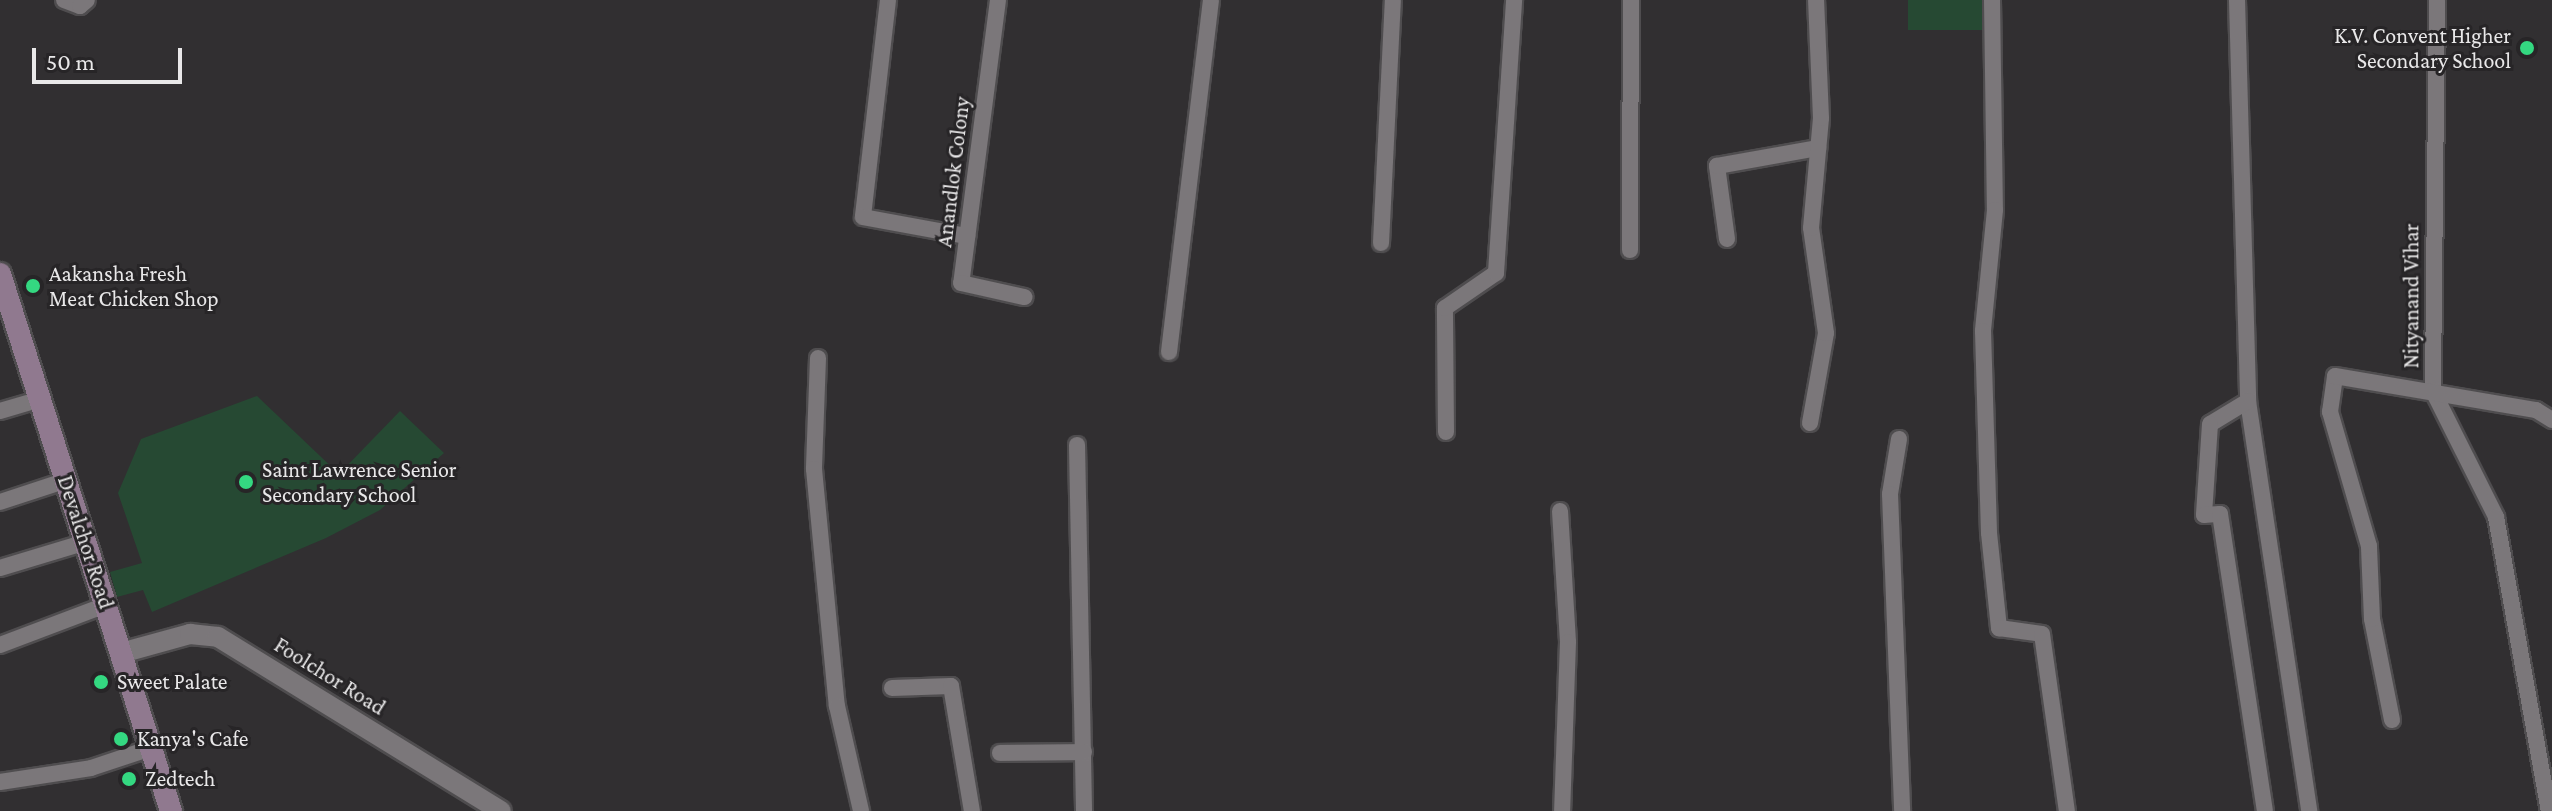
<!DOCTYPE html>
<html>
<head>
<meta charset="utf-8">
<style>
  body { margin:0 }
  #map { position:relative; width:2552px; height:811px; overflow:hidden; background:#312f31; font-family:"Crimson Pro",serif }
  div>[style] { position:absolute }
  .green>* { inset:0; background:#264933; transform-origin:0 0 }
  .roads { filter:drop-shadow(2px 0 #4f4d4f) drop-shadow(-2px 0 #4f4d4f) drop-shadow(0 2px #4f4d4f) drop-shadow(0 -2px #4f4d4f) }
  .minor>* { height:16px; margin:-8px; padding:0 8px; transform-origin:8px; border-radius:8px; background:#7b777a }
  .tertiary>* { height:20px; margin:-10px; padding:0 10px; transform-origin:10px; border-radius:10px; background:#7b777a }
  .secondary>* { height:22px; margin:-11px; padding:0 11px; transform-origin:11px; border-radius:11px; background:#90798f }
  .dots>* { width:22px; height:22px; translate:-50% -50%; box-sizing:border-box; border:4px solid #272527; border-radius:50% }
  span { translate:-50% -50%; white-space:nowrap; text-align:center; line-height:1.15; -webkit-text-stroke:6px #272527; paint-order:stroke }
  .poi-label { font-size:22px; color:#e9e8e9 }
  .right { translate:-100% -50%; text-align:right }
  .left { translate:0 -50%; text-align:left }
  .street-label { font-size:22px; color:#e9e8e9 }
  .scale { position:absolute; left:32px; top:48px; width:150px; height:36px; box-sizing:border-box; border:4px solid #e9e8e9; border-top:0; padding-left:10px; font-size:24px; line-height:28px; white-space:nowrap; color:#e9e8e9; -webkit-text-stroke:6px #272527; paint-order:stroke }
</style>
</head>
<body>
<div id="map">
  <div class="green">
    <div style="left:1908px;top:0;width:76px;height:30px"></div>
    <div style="clip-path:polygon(257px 396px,339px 474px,400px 411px,444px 453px,380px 510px,326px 538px,152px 612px,143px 590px,117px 597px,110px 572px,142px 563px,118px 493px,141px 439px)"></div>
  </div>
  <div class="roads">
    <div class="minor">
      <div style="left:64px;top:0;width:17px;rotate:21deg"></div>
      <div style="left:80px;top:6px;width:9px;rotate:-41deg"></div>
      <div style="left:888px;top:0;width:218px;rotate:96.6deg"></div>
      <div style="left:863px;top:217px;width:106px;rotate:10.4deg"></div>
      <div style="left:998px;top:0;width:285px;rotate:97.4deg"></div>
      <div style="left:961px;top:283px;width:65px;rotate:12.5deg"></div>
      <div style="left:1992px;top:0;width:210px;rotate:89.2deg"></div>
      <div style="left:1995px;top:210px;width:122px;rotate:95.7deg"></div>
      <div style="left:1983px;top:331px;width:202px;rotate:88.3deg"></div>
      <div style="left:1989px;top:533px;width:96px;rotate:84deg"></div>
      <div style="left:1999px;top:628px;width:43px;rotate:7.9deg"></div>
      <div style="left:2042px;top:634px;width:179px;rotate:82deg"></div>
      <div style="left:2237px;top:0;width:401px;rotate:88.4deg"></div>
      <div style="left:2248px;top:401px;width:415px;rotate:81.5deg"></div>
      <div style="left:2437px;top:0;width:391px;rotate:90.6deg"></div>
      <div style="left:2433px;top:391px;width:141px;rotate:63.4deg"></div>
      <div style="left:2496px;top:517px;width:299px;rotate:79.8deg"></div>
      <div style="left:1727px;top:239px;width:74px;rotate:-97.8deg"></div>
      <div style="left:1717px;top:166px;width:103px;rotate:-10.1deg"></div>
      <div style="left:1381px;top:243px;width:243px;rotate:-87.2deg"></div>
      <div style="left:1630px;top:250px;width:250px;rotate:-89.8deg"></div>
      <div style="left:1169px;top:352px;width:354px;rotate:-83.2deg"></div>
      <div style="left:818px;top:358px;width:111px;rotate:92.1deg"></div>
      <div style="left:814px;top:469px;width:238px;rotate:84.5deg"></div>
      <div style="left:837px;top:706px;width:108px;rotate:77.1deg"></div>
      <div style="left:2248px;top:401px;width:44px;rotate:148.8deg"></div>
      <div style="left:2210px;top:424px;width:91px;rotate:93.8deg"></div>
      <div style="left:2204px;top:515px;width:16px;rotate:-4deg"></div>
      <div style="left:2220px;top:514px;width:300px;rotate:81.4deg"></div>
      <div style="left:0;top:411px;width:43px;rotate:-16.3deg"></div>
      <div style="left:1810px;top:423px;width:91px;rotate:-79.9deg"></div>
      <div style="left:1826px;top:333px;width:106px;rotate:-98.1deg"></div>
      <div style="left:1811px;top:228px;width:110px;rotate:-84.8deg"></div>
      <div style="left:1821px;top:118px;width:118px;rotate:-92.4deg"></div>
      <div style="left:1446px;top:432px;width:124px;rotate:-90.5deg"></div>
      <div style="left:1445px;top:308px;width:62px;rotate:-34.5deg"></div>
      <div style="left:1496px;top:273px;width:274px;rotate:-86.2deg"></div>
      <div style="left:1899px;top:439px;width:56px;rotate:99.3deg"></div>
      <div style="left:1890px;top:494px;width:317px;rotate:87.8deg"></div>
      <div style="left:1077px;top:445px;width:366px;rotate:88.9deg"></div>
      <div style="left:0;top:502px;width:71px;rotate:-18.2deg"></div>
      <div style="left:1560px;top:511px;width:131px;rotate:86.5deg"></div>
      <div style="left:1568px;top:642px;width:169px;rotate:92deg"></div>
      <div style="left:0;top:568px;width:90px;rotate:-16.8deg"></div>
      <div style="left:0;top:645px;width:113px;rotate:-20.7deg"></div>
      <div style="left:892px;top:688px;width:59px;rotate:-1.9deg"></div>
      <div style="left:951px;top:686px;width:127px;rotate:80.5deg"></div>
      <div style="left:2392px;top:720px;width:103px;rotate:-101.2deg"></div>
      <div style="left:2372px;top:619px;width:73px;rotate:-92.4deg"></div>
      <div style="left:2369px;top:546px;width:140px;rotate:-106.2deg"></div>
      <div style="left:2330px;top:412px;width:36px;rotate:-82deg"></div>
      <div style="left:2335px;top:376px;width:204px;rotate:9.6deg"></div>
      <div style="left:2536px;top:410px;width:19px;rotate:32deg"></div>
      <div style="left:1000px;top:753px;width:84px;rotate:-0.7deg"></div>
      <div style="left:0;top:782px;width:92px;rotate:-8.7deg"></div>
      <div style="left:91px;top:768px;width:63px;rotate:-18.4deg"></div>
    </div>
    <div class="tertiary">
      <div style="left:121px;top:653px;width:72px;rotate:-15.4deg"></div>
      <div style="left:190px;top:634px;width:28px;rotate:6deg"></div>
      <div style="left:218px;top:637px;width:332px;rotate:31.6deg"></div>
    </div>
    <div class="secondary">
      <div style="left:0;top:274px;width:564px;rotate:72.34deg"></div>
    </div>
  </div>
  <div class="dots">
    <div style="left:2527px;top:48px;background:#34d881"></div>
    <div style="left:33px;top:286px;background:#34d881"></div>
    <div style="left:246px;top:482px;background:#34d881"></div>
    <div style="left:101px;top:682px;background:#34d881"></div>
    <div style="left:121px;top:739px;background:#34d881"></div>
    <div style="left:129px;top:779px;background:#34d881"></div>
  </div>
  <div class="poi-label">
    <span class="right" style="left:2511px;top:48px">K.V. Convent Higher<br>Secondary School</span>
    <span class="left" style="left:49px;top:286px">Aakansha Fresh<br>Meat Chicken Shop</span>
    <span class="left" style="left:262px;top:482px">Saint Lawrence Senior<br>Secondary School</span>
    <span class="left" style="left:117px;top:682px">Sweet Palate</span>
    <span class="left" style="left:137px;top:739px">Kanya's Cafe</span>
    <span class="left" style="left:145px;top:779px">Zedtech</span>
  </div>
  <div class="street-label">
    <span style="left:953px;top:172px;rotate:-83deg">Anandlok Colony</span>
    <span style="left:2411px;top:296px;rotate:-90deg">Nityanand Vihar</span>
    <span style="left:86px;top:542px;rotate:72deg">Devalchor Road</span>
    <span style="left:330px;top:676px;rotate:32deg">Foolchor Road</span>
  </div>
  <div class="scale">50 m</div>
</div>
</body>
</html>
